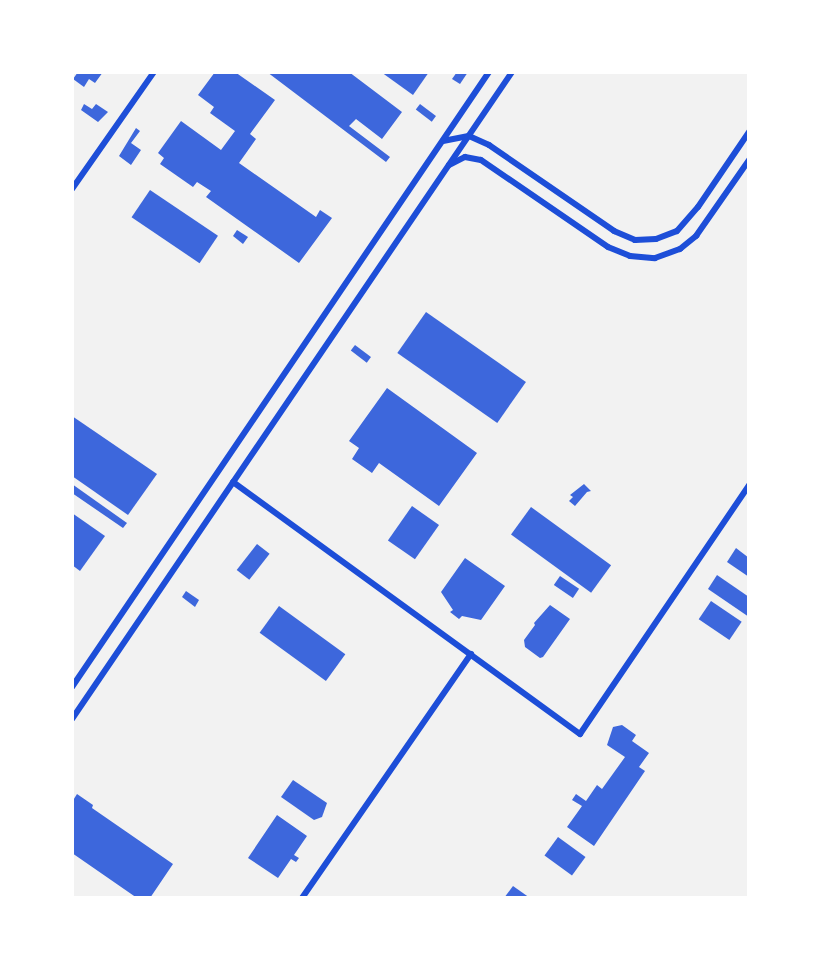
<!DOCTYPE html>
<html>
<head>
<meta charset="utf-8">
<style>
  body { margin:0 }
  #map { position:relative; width:821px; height:970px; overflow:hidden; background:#f2f2f2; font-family:Ubuntu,sans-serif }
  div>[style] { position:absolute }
  .building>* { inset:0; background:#3d67dc; transform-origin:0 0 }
  .minor>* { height:6px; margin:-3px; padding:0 3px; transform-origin:3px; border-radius:3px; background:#1d4ed8 }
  span { translate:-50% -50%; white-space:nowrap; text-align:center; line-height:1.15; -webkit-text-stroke:6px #fff; paint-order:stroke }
  .frame { position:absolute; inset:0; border:74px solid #fff; pointer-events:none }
</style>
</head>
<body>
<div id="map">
  <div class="building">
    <div style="clip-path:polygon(78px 72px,103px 72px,95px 83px,89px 79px,84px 87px,73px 79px)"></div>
    <div style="clip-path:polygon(215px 72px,235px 72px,275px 100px,250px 134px,256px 139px,239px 163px,316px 217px,320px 210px,332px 218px,299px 263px,206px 197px,211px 191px,197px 182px,193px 187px,160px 164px,164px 158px,158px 153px,181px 121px,221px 150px,235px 131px,210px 113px,214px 107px,198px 95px)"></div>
    <div style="clip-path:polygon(267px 72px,349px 72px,402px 112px,382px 139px,356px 119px,349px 126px,390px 157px,386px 162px)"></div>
    <div style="clip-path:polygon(381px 72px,429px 72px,413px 95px)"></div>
    <div style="clip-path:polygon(457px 72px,468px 72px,460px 84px,452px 79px)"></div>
    <div style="clip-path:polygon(84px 104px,92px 109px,96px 104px,108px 112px,98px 122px,81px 110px)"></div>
    <div style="left:420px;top:104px;width:20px;height:7px;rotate:37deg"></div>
    <div style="clip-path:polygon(136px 128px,140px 131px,131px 143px,141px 150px,131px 165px,119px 156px)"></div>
    <div style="left:150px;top:190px;width:82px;height:33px;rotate:34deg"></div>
    <div style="clip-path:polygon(237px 230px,248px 237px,243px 244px,233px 236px)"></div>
    <div style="left:426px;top:312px;width:122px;height:50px;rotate:35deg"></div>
    <div style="left:355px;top:345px;width:20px;height:7px;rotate:37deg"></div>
    <div style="clip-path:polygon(387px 388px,477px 453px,439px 506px,379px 463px,372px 473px,352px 459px,359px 448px,349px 441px)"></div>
    <div style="clip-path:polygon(72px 416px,157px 474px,128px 515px,72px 476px)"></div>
    <div style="clip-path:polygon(72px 484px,127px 523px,123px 528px,72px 493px)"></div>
    <div style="clip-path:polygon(584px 484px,591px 491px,587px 492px,575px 506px,569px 501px,573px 497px,570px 495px)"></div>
    <div style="left:412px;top:506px;width:33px;height:42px;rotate:35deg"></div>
    <div style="left:531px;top:507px;width:99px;height:34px;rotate:36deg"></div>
    <div style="clip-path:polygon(72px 513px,105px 536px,80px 571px,72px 565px)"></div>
    <div style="left:257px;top:544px;width:16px;height:33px;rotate:38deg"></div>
    <div style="clip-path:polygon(736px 548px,749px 558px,749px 577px,727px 562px)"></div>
    <div style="clip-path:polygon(465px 558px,505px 586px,481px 620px,462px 616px,459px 619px,450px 612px,453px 610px,441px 592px)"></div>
    <div style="clip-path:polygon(717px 575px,749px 597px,749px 617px,708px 589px)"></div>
    <div style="left:560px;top:576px;width:23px;height:11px;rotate:34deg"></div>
    <div style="clip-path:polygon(186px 591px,199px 600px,195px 607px,182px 597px)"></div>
    <div style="left:711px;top:601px;width:37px;height:22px;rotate:34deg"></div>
    <div style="clip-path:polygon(550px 605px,570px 619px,543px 657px,540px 658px,525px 647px,524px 640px,535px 625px,534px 623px)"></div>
    <div style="left:279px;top:606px;width:82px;height:33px;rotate:36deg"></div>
    <div style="clip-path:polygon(622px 725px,636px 735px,632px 741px,649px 753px,639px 767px,645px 771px,594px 846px,567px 827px,582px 806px,572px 800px,576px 794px,586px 801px,597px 785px,602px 789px,625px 757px,607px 745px,613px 727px)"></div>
    <div style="clip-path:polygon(293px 780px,327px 803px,322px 817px,314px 820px,281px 797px)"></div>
    <div style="clip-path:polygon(77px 794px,93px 805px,92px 808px,173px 864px,150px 898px,137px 898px,72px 853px,72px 802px)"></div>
    <div style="clip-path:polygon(277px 815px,307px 836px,294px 855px,299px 858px,296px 862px,291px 859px,278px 878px,248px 858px)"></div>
    <div style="left:558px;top:837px;width:34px;height:23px;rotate:36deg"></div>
    <div style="clip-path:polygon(513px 886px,530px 898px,504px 898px)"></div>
  </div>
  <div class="minor">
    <div style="left:443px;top:141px;width:26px;rotate:-11deg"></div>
    <div style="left:469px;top:136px;width:22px;rotate:24deg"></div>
    <div style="left:489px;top:145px;width:152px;rotate:34.5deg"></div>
    <div style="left:614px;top:231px;width:23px;rotate:23deg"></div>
    <div style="left:635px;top:240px;width:21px;rotate:-3deg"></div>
    <div style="left:656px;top:239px;width:22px;rotate:-21deg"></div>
    <div style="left:677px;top:231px;width:32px;rotate:-49deg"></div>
    <div style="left:698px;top:207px;width:91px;rotate:-55.8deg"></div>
    <div style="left:449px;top:165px;width:18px;rotate:-27deg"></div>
    <div style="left:465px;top:157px;width:16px;rotate:11deg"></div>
    <div style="left:481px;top:160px;width:154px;rotate:34.4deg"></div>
    <div style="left:608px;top:247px;width:24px;rotate:22deg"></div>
    <div style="left:630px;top:256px;width:25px;rotate:5deg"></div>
    <div style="left:655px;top:258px;width:27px;rotate:-20deg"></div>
    <div style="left:680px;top:249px;width:21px;rotate:-39deg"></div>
    <div style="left:696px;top:236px;width:93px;rotate:-55.1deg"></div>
    <div style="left:72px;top:189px;width:143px;rotate:-55deg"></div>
    <div style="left:233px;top:482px;width:429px;rotate:36deg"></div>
    <div style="left:580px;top:734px;width:301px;rotate:-55.8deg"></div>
    <div style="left:72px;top:687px;width:743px;rotate:-55.86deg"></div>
    <div style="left:72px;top:719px;width:782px;rotate:-55.78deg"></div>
    <div style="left:302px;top:898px;width:297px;rotate:-55.3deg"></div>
  </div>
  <div class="frame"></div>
</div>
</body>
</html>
